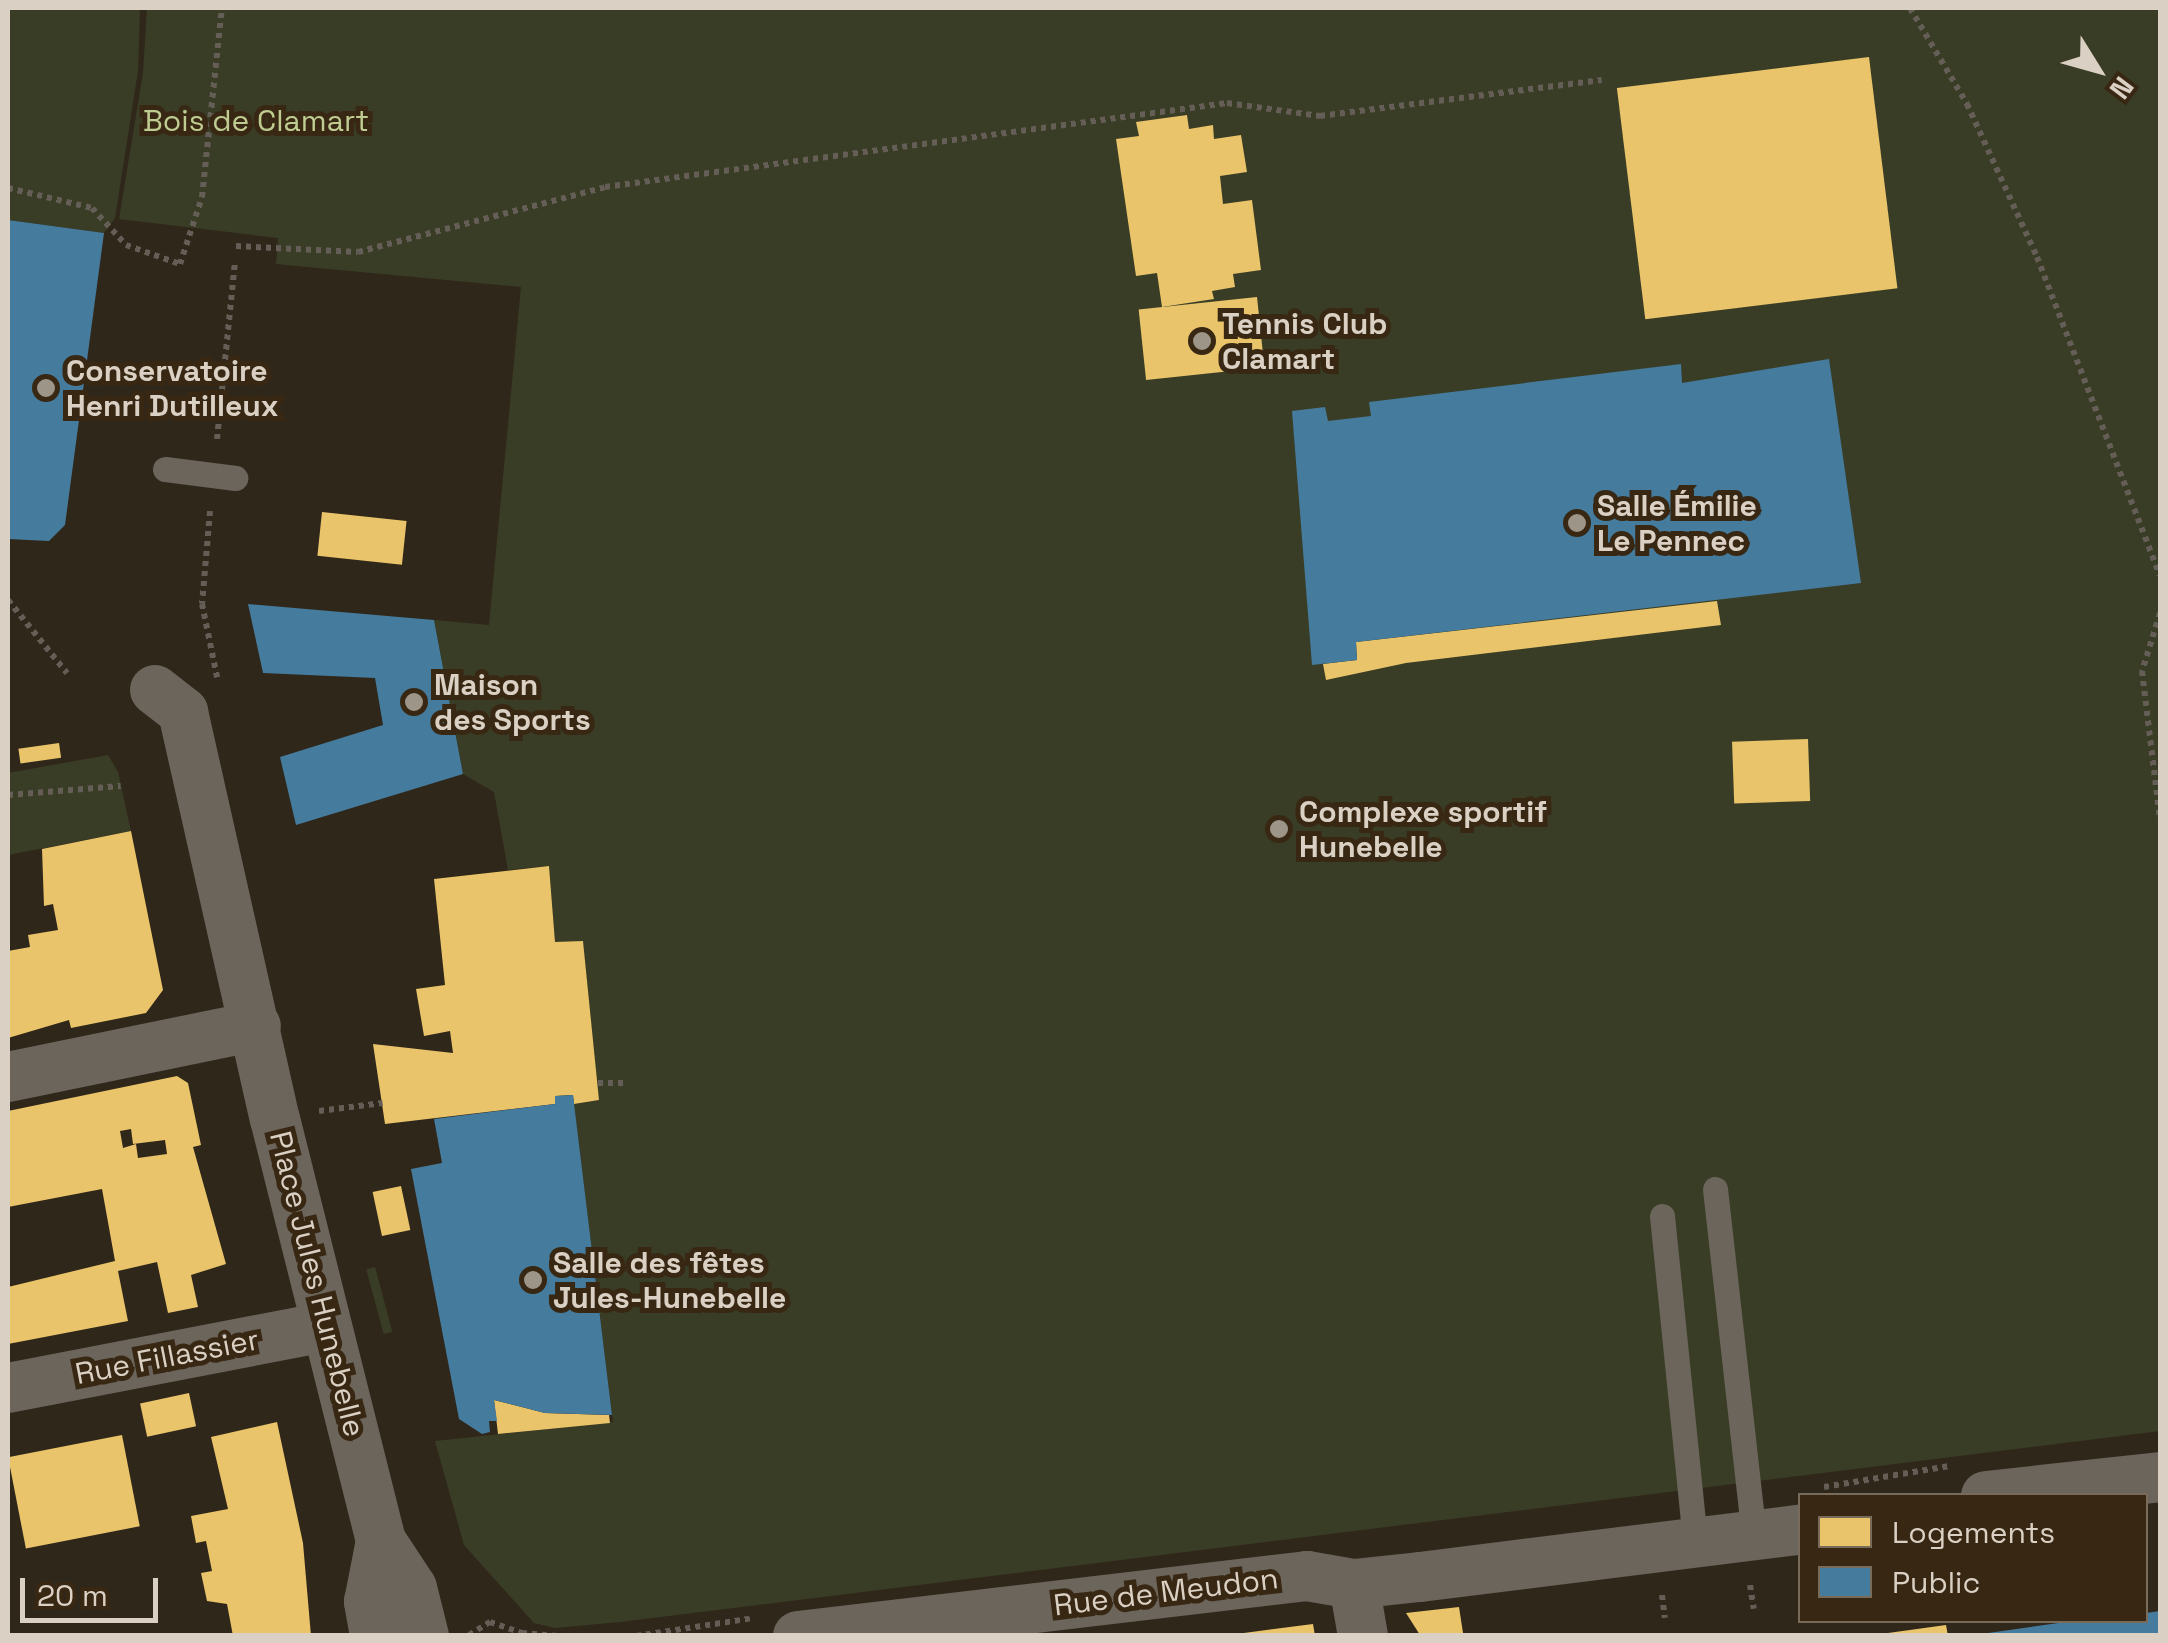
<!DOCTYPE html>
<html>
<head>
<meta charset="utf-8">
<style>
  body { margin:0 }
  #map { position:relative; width:2168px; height:1643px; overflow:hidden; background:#30271b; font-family:"Space Grotesk",sans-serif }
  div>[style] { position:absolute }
  .green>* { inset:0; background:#3a3d26; transform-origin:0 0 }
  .homes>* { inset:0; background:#e9c46a; transform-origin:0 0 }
  .public>* { inset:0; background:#457b9d }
  .path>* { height:6px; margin-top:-3px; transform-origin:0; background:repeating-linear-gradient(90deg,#655e56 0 5px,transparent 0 10px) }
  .lane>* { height:25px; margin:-12.5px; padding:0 12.5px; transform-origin:12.5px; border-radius:12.5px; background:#6c655c }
  .street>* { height:50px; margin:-25px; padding:0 25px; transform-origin:25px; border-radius:25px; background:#6c655c }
  .dots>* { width:28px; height:28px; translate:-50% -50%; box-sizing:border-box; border:5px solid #382813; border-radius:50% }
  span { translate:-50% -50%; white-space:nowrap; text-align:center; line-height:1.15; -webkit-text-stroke:10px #382813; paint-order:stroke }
  .park-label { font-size:30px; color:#bfcc91 }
  .poi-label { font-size:30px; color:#dad0c4; font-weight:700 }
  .left { translate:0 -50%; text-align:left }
  .street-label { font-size:30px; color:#dad0c4 }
  .frame { position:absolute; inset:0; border:10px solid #dad0c4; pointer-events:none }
  .legend { position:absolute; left:1798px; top:1493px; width:350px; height:130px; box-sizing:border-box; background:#382813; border:2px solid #796b5a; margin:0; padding:12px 18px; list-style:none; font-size:30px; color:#dad0c4 }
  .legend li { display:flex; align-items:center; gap:20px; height:50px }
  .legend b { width:50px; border:2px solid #796b5a }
  .north { position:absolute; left:2048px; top:20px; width:100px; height:100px; -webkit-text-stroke:8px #382813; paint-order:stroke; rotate:127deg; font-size:28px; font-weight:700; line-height:40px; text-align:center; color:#dad0c4 }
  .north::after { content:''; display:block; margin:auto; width:35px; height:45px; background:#dad0c4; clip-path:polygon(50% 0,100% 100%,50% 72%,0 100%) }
  .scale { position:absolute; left:20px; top:1578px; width:138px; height:45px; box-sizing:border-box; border:5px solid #dad0c4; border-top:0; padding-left:12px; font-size:30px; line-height:35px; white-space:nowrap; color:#dad0c4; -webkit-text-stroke:8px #382813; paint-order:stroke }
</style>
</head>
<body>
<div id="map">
  <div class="green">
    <div style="clip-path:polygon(8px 8px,140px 8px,138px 71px,115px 218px,104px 233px,8px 220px)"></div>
    <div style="clip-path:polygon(147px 8px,2160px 8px,2160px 1431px,620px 1622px,555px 1628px,534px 1623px,464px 1545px,435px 1441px,613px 1422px,574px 1104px,599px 1100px,583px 942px,555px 942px,549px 866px,508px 870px,494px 792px,463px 774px,434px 620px,489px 625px,521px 287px,276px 264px,278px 238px,119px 219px,143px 73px)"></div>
    <div style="clip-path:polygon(108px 755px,118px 772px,131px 831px,8px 855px,8px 773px)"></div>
    <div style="left:375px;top:1267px;width:67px;height:9px;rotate:75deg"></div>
  </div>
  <div class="homes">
    <div style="left:1869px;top:57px;width:233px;height:254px;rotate:83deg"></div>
    <div style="clip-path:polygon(1187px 115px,1189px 129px,1213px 125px,1214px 139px,1241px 135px,1247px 172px,1220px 176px,1223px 204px,1252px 200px,1261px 270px,1233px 274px,1235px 287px,1212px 291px,1214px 299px,1162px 307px,1157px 273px,1136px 276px,1116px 139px,1139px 136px,1136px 122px)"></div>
    <div style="left:1257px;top:297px;width:71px;height:119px;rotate:84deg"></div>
    <div style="left:322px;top:512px;width:85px;height:44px;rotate:6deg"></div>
    <div style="clip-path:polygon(1717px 601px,1721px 625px,1406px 663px,1326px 680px,1323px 664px,1357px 660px,1356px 642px)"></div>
    <div style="left:1808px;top:739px;width:62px;height:76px;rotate:88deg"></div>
    <div style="left:59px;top:743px;width:15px;height:41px;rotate:82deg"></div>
    <div style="clip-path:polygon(131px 831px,163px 990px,146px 1013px,71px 1028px,69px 1020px,8px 1038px,8px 951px,30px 947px,28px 935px,58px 930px,53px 904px,44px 906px,42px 849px)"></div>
    <div style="clip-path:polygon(549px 866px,555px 942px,583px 941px,599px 1100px,574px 1104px,573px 1095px,555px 1096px,555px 1104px,385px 1124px,373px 1044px,453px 1053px,450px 1031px,424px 1036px,416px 989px,445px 985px,434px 879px)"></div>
    <div style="clip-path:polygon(evenodd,177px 1076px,188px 1083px,201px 1145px,193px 1147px,226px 1264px,191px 1275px,198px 1307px,168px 1313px,157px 1262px,118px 1271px,128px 1321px,8px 1344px,8px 1287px,115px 1261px,102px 1189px,8px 1207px,8px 1111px,177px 1076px,131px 1129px,133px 1144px,165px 1140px,167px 1154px,138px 1158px,136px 1144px,123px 1148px,120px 1131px,131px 1129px)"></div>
    <div style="left:401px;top:1186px;width:45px;height:29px;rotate:78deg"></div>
    <div style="left:189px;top:1393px;width:34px;height:50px;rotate:78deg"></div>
    <div style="clip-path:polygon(494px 1400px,545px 1413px,609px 1415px,610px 1423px,498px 1434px)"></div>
    <div style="clip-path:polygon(277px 1422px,303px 1543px,311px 1636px,233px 1636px,227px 1604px,207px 1601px,201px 1573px,212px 1571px,206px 1541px,196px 1543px,191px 1516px,228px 1509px,211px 1437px)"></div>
    <div style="left:122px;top:1435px;width:93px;height:116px;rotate:79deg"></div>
    <div style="clip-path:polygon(1459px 1607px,1463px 1633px,1420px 1635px,1406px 1613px)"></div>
    <div style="clip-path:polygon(1313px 1624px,1315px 1636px,1245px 1636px,1244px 1633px)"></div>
    <div style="clip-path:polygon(1946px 1625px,1948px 1636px,1888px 1636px,1888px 1633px)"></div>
  </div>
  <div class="public">
    <div style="clip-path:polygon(8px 220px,104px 233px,65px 525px,49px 541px,8px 539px)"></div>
    <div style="clip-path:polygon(1829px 359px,1861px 583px,1356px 642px,1357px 660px,1312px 665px,1292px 411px,1325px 407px,1328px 421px,1371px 416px,1369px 402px,1681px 364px,1682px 383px)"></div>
    <div style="clip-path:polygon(248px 604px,434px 620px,463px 774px,296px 825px,280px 757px,383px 725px,375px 678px,263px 673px)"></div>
    <div style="clip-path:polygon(573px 1095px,612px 1415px,545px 1413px,494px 1400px,497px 1421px,489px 1421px,490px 1432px,482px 1434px,459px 1419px,411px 1169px,442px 1163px,434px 1119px,555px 1104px,555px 1096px)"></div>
    <div style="clip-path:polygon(2160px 1611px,2160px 1636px,1967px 1636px,2079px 1620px,2146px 1620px,2146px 1613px)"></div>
  </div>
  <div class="path">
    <div style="left:1910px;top:8px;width:112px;rotate:59.3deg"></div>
    <div style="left:1967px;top:104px;width:168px;rotate:65.4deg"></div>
    <div style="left:2037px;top:257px;width:341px;rotate:68.9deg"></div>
    <div style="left:8px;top:188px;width:86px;rotate:13.4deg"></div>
    <div style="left:92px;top:208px;width:50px;rotate:47.4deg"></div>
    <div style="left:126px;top:245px;width:57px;rotate:19.4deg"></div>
    <div style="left:180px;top:264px;width:71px;rotate:-71.8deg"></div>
    <div style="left:202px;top:197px;width:190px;rotate:-84deg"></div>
    <div style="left:236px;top:246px;width:122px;rotate:2.8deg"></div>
    <div style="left:358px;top:252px;width:255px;rotate:-14.7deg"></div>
    <div style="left:605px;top:187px;width:628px;rotate:-7.69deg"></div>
    <div style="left:1227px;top:103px;width:94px;rotate:8deg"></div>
    <div style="left:1320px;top:116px;width:284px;rotate:-7.3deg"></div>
    <div style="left:217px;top:439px;width:179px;rotate:-84.2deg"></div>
    <div style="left:210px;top:511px;width:93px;rotate:94.9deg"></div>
    <div style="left:202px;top:604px;width:75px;rotate:78.4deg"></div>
    <div style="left:8px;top:600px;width:94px;rotate:51.1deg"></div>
    <div style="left:2160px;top:613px;width:61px;rotate:107.2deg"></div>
    <div style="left:2142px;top:671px;width:150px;rotate:83.1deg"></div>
    <div style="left:8px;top:795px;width:113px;rotate:-4.6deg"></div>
    <div style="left:598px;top:1083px;width:27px"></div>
    <div style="left:319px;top:1111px;width:64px;rotate:-7.2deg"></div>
    <div style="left:1824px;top:1487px;width:127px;rotate:-9.5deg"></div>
    <div style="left:1750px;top:1585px;width:24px;rotate:81deg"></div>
    <div style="left:1662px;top:1595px;width:23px;rotate:83deg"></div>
    <div style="left:469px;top:1635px;width:25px;rotate:-32deg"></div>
    <div style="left:490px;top:1622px;width:34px;rotate:19deg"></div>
    <div style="left:522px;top:1633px;width:35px;rotate:5deg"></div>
    <div style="left:636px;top:1636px;width:118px;rotate:-8.7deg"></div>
  </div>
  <div class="lane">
    <div style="left:165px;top:469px;width:71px;rotate:7.3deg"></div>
    <div style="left:1715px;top:1189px;width:348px;rotate:83.6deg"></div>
    <div style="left:1662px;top:1216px;width:329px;rotate:84.2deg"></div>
  </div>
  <div class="street">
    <div style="left:155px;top:690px;width:36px;rotate:38deg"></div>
    <div style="left:183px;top:712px;width:417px;rotate:77.3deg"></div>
    <div style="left:275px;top:1119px;width:435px;rotate:75.9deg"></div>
    <div style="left:381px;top:1541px;width:56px;rotate:56.6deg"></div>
    <div style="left:412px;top:1588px;width:49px;rotate:76deg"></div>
    <div style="left:8px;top:1077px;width:253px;rotate:-11.6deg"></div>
    <div style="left:8px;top:1388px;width:324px;rotate:-10.9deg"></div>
    <div style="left:1986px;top:1496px;width:175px;rotate:-6.2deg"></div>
    <div style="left:1354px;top:1584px;width:53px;rotate:80.2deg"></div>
    <div style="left:375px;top:1636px;width:35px;rotate:-100deg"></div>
    <div style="left:369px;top:1602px;width:62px;rotate:-78.9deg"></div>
    <div style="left:798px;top:1636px;width:513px;rotate:-6.72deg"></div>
    <div style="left:1307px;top:1576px;width:48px;rotate:9.7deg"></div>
    <div style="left:1354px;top:1584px;width:66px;rotate:-6.1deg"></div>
    <div style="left:1420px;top:1577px;width:383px;rotate:-7.1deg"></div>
  </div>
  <div class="dots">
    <div style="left:1202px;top:341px;background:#9e9589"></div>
    <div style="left:46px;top:388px;background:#9e9589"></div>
    <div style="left:1577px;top:523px;background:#9e9589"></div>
    <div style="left:414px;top:702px;background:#9e9589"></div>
    <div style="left:1279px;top:829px;background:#9e9589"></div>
    <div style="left:533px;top:1280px;background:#9e9589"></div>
  </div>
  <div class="park-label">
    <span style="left:256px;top:121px">Bois de Clamart</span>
  </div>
  <div class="poi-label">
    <span class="left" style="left:1222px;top:341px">Tennis Club<br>Clamart</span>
    <span class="left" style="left:66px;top:388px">Conservatoire<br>Henri Dutilleux</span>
    <span class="left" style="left:1597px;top:523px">Salle Émilie<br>Le Pennec</span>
    <span class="left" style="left:434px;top:702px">Maison<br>des Sports</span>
    <span class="left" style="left:1299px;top:829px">Complexe sportif<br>Hunebelle</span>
    <span class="left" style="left:553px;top:1280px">Salle des fêtes<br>Jules-Hunebelle</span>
  </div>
  <div class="street-label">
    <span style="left:317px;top:1284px;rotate:76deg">Place Jules Hunebelle</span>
    <span style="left:167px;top:1357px;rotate:-11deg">Rue Fillassier</span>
    <span style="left:1166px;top:1592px;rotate:-7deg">Rue de Meudon</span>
  </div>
  <div class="frame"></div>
  <ul class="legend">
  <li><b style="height:28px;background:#e9c46a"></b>Logements</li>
  <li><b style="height:28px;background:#457b9d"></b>Public</li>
  </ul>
  <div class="north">N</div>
  <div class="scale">20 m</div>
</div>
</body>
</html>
